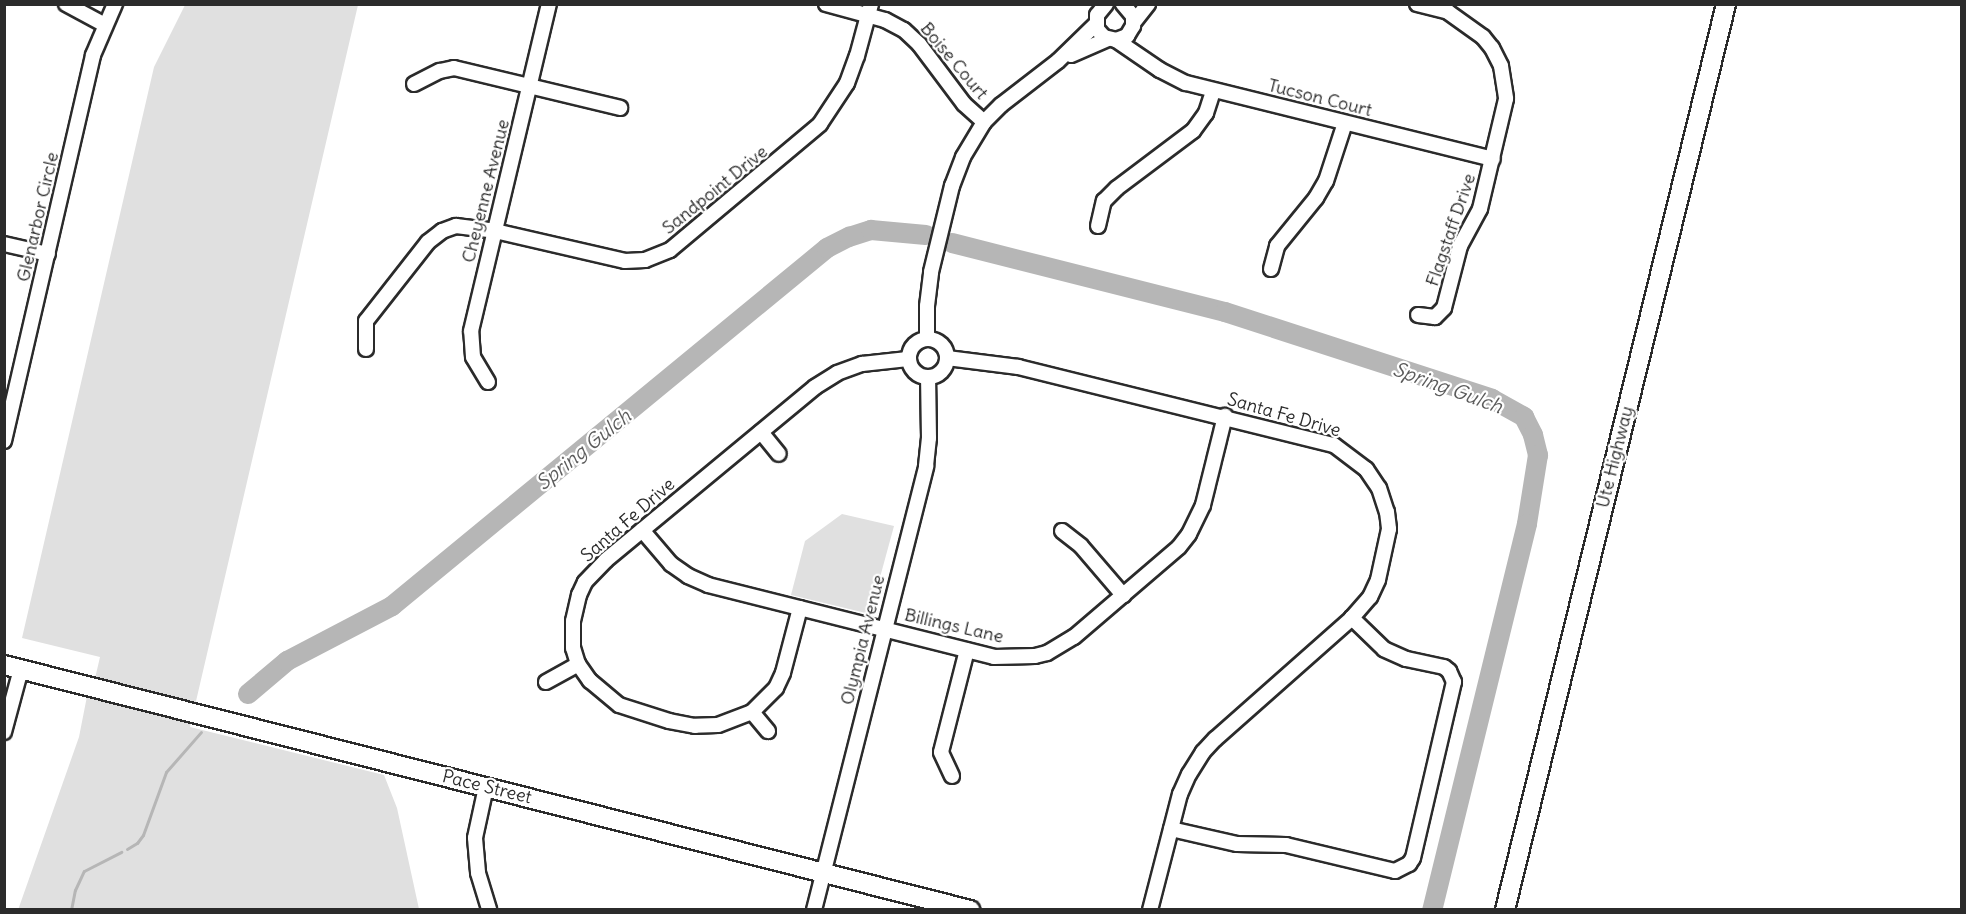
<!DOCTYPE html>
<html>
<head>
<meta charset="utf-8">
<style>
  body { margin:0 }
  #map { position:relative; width:1966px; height:914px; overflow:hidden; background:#fff; font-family:Delius,sans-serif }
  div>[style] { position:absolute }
  .green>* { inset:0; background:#e0e0e0 }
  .stream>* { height:3px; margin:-1.5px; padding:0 1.5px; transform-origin:1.5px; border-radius:1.5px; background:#b6b6b6 }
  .river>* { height:20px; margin:-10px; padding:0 10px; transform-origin:10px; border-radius:10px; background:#b6b6b6 }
  .roads { filter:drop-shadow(2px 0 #2b2b2b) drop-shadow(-2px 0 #2b2b2b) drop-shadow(0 2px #2b2b2b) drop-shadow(0 -2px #2b2b2b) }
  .minor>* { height:14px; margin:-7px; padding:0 7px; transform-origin:7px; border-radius:7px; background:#fff }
  .minor>.ring { margin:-7px; padding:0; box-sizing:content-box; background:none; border:14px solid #fff; border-radius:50% }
  .major>* { height:18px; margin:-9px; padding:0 9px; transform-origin:9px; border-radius:9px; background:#fff }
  span { translate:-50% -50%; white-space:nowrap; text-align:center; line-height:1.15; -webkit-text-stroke:4.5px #fff; paint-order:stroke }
  .street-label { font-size:18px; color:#2b2b2b }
  .water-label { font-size:20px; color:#5c5c5c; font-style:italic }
  .frame { position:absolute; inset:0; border:6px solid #2b2b2b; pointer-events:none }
</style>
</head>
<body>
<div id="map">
  <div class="green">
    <div style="clip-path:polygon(185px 5px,358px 5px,190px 727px,384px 775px,397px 808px,419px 909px,18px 910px,79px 737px,89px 686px,93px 687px,100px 657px,22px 638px,154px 67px)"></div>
    <div style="clip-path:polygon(842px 514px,894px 526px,870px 614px,791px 595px,805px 541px)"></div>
  </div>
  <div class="stream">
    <div style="left:127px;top:849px;width:12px;rotate:-31deg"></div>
    <div style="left:137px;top:843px;width:10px;rotate:-53deg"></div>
    <div style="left:143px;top:835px;width:67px;rotate:-69.9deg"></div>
    <div style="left:166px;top:772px;width:53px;rotate:-48.8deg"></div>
    <div style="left:71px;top:910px;width:20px;rotate:-79deg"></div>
    <div style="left:75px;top:890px;width:21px;rotate:-65deg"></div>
    <div style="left:84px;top:871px;width:42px;rotate:-27.2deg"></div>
  </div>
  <div class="river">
    <div style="left:952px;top:243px;width:282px;rotate:14.2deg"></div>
    <div style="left:1225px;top:312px;width:281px;rotate:18deg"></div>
    <div style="left:1492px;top:399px;width:37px;rotate:29deg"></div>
    <div style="left:1524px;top:417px;width:20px;rotate:63deg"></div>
    <div style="left:1533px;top:435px;width:21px;rotate:76deg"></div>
    <div style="left:1538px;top:455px;width:70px;rotate:99.1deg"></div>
    <div style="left:1527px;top:524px;width:398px;rotate:103.8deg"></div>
    <div style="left:248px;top:694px;width:51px;rotate:-40.2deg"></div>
    <div style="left:287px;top:661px;width:119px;rotate:-27.6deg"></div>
    <div style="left:392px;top:606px;width:563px;rotate:-39.45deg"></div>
    <div style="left:827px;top:248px;width:25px;rotate:-27deg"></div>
    <div style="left:849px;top:237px;width:23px;rotate:-18deg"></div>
    <div style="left:871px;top:230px;width:55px;rotate:5.2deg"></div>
  </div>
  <div class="roads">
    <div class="minor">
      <div style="left:66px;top:4px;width:44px;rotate:28.3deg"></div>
      <div style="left:826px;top:4px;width:61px;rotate:15.2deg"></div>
      <div style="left:885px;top:20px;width:21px;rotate:28deg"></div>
      <div style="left:904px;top:30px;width:21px;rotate:43deg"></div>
      <div style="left:919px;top:44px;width:75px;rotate:53.1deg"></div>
      <div style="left:964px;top:104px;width:27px;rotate:42deg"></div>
      <div style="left:1106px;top:4px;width:14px;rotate:129deg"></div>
      <div style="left:1097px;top:15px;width:14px;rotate:90deg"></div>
      <div style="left:1097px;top:29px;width:11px;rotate:49deg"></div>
      <div style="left:1104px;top:37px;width:12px;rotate:14deg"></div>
      <div style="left:1116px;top:40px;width:12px;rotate:-20deg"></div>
      <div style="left:1127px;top:36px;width:12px;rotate:-59deg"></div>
      <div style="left:1133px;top:26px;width:10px;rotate:-90deg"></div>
      <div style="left:1133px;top:16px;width:16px;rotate:-130deg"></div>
      <div style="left:1417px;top:4px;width:32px;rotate:14deg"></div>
      <div style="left:1448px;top:12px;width:43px;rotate:35.5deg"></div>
      <div style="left:1483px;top:37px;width:14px;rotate:51deg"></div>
      <div style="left:1492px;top:48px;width:20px;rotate:63deg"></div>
      <div style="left:1501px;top:66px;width:33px;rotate:81deg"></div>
      <div style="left:1506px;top:99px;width:113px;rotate:103.3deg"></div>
      <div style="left:1480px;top:209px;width:42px;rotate:118.4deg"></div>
      <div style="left:1460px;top:246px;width:64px;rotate:104.5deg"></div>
      <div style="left:1444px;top:308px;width:13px;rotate:135deg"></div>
      <div style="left:1435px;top:317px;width:17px;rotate:-173deg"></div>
      <div style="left:1134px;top:22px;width:23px;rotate:-52deg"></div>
      <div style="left:1116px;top:40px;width:53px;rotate:34.3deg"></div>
      <div style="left:1160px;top:70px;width:29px;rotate:27deg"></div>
      <div style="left:1186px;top:83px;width:316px;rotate:13.9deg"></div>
      <div style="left:1071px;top:55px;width:40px;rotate:-23.4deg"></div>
      <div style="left:414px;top:84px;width:29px;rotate:-27deg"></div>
      <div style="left:440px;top:71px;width:14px;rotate:-12deg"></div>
      <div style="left:454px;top:68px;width:171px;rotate:13.5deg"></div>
      <div style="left:1098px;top:226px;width:26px;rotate:-77deg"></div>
      <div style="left:1104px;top:201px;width:18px;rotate:-45deg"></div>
      <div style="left:1117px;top:188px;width:95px;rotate:-36.9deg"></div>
      <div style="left:1193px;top:131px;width:22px;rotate:-54deg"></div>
      <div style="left:1206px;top:113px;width:23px;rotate:-72deg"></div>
      <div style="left:4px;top:244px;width:45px;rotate:12.8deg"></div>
      <div style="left:1271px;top:269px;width:24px;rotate:-75deg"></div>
      <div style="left:1277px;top:246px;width:62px;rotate:-50.9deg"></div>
      <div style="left:1316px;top:198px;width:20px;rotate:-60deg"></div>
      <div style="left:1326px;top:181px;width:61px;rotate:-71.9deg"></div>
      <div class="ring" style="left:909px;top:339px;width:24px;height:24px"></div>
      <div style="left:927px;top:339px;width:33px;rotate:-90deg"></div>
      <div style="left:927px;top:306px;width:34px;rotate:-83deg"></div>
      <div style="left:931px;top:272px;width:89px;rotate:-76.3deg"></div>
      <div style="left:952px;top:186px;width:31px;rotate:-69deg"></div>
      <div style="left:963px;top:157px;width:41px;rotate:-59deg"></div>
      <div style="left:984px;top:122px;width:24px;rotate:-45deg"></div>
      <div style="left:1001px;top:105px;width:72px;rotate:-37.7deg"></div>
      <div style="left:1058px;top:61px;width:53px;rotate:-44.2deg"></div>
      <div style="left:366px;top:349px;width:28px;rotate:-90deg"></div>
      <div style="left:366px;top:321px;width:100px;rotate:-51.9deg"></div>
      <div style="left:428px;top:242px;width:18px;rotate:-38deg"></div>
      <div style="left:442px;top:231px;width:15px;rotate:-20deg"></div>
      <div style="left:456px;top:226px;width:39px;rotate:7deg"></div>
      <div style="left:495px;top:231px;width:133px;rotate:13deg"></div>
      <div style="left:625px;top:261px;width:20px;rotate:-3deg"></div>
      <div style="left:645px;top:260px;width:27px;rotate:-22deg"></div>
      <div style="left:670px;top:250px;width:196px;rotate:-40deg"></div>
      <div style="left:820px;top:124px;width:49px;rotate:-56.6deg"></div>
      <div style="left:847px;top:83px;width:29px;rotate:-70deg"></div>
      <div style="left:857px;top:56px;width:54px;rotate:-74.9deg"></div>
      <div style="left:947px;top:358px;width:72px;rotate:7.2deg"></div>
      <div style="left:1018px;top:367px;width:325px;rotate:13.9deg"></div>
      <div style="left:1334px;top:445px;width:40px;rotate:37deg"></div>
      <div style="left:1366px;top:469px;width:23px;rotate:56deg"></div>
      <div style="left:1379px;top:488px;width:25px;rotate:72deg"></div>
      <div style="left:1387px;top:512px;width:17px;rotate:83deg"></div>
      <div style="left:1389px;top:529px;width:52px;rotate:102.2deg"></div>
      <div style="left:1378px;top:580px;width:19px;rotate:115deg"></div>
      <div style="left:1370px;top:597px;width:28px;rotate:131deg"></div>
      <div style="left:1352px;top:618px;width:183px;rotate:138.5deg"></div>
      <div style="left:1215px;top:739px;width:18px;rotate:133deg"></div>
      <div style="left:1203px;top:752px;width:26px;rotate:122deg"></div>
      <div style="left:1189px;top:774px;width:22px;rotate:114deg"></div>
      <div style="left:1180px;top:794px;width:120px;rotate:104.5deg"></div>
      <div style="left:488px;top:382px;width:29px;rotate:-121deg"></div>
      <div style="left:473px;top:357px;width:26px;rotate:-94deg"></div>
      <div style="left:471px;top:331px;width:336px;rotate:-76.6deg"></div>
      <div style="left:761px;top:432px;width:28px;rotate:51deg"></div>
      <div style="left:4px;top:441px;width:396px;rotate:-77deg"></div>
      <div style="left:93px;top:55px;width:56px;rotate:-66.7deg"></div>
      <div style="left:642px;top:530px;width:45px;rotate:49.5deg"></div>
      <div style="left:671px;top:564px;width:21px;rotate:35deg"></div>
      <div style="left:688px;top:576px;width:22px;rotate:24deg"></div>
      <div style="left:708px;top:585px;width:295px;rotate:14.1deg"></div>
      <div style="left:994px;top:657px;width:41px;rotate:-1.4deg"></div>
      <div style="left:1035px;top:656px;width:12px;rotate:-14deg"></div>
      <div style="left:1047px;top:653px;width:31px;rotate:-31deg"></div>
      <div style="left:1074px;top:637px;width:138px;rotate:-40.6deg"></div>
      <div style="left:1179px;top:547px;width:16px;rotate:-52deg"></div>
      <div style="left:1189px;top:534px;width:32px;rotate:-64deg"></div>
      <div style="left:1203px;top:505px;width:92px;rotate:-76.1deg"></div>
      <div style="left:1062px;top:531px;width:24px;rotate:38deg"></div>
      <div style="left:1081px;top:546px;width:65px;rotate:49.4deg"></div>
      <div style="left:800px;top:608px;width:67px;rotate:104.7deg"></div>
      <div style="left:783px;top:673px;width:17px;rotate:115deg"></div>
      <div style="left:776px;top:688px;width:34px;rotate:135deg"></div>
      <div style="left:752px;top:712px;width:36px;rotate:159deg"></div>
      <div style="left:718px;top:725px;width:23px;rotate:178deg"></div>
      <div style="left:695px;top:726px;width:26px;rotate:-169deg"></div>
      <div style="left:669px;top:721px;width:52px;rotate:-162.3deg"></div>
      <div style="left:619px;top:705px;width:38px;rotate:-140deg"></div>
      <div style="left:590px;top:681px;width:21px;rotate:-125deg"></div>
      <div style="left:578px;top:664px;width:17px;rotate:-107deg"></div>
      <div style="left:573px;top:648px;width:27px;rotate:-90deg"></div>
      <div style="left:573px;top:621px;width:27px;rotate:-77deg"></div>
      <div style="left:579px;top:595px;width:14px;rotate:-65deg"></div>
      <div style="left:585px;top:582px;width:30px;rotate:-46deg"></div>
      <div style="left:606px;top:560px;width:271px;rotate:-39.6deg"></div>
      <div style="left:815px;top:387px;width:26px;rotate:-32deg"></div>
      <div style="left:837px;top:373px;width:27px;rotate:-20deg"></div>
      <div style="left:862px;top:364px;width:46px;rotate:-6.2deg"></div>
      <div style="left:546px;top:682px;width:37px;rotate:-29deg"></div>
      <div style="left:752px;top:712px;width:25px;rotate:50deg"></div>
      <div style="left:4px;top:732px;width:65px;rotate:-74.9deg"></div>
      <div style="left:952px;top:776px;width:26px;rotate:-115deg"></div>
      <div style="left:941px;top:752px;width:105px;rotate:-75.7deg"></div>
      <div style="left:486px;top:787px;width:52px;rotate:102.2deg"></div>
      <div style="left:475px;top:838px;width:35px;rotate:85deg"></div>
      <div style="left:478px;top:873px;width:39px;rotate:73deg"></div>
      <div style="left:1171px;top:829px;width:68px;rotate:12.8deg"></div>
      <div style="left:1237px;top:844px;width:49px;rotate:1.2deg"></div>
      <div style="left:1286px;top:845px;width:112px;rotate:13.4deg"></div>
      <div style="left:1395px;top:871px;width:16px;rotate:-27deg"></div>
      <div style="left:1409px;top:864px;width:7px;rotate:-56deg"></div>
      <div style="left:1413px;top:858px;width:181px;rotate:-76.9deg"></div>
      <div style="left:1454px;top:682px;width:12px;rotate:-114deg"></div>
      <div style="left:1449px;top:671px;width:6px;rotate:-141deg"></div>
      <div style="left:1444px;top:667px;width:39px;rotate:-168deg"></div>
      <div style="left:1406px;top:659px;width:24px;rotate:-156deg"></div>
      <div style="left:1384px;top:649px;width:45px;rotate:-135.9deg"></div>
      <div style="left:814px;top:910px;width:458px;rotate:-75.8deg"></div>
      <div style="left:926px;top:466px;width:28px;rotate:-84deg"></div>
      <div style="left:929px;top:438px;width:61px;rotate:-90.9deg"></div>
    </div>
    <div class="major">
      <div style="left:4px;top:665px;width:997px;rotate:14.23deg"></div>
      <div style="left:1505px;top:910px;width:933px;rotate:-76.29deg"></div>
    </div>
  </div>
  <div class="street-label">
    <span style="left:954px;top:61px;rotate:50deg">Boise Court</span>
    <span style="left:1320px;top:98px;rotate:14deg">Tucson Court</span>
    <span style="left:715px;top:190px;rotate:-39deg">Sandpoint Drive</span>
    <span style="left:486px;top:191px;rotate:-76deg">Cheyenne Avenue</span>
    <span style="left:38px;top:217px;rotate:-77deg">Glenarbor Circle</span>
    <span style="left:1451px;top:230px;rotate:-71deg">Flagstaff Drive</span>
    <span style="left:1284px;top:415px;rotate:16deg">Santa Fe Drive</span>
    <span style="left:1615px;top:457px;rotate:-76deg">Ute Highway</span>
    <span style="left:628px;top:520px;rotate:-41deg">Santa Fe Drive</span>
    <span style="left:954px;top:626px;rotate:13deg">Billings Lane</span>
    <span style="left:863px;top:640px;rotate:-76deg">Olympia Avenue</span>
    <span style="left:487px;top:787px;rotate:14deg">Pace Street</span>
  </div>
  <div class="water-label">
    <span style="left:1448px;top:387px;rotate:20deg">Spring Gulch</span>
    <span style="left:583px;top:449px;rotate:-39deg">Spring Gulch</span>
  </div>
  <div class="frame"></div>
</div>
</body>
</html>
